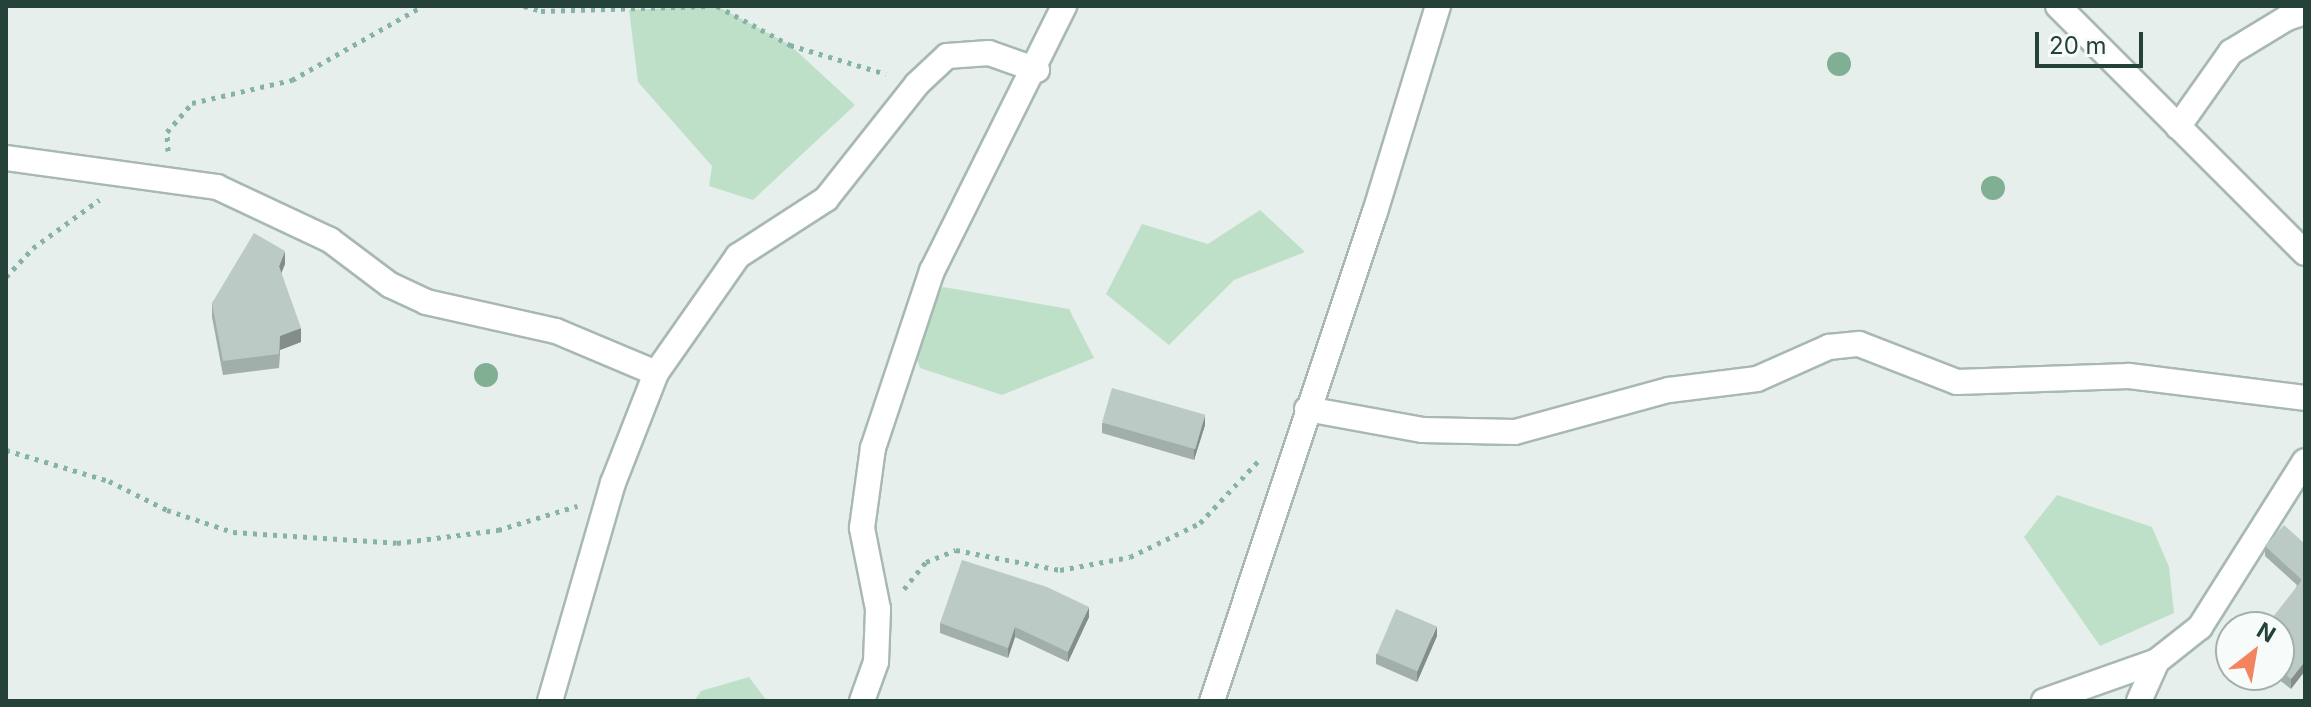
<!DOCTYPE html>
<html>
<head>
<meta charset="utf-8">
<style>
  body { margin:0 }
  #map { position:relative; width:2311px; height:707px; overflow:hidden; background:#e6efeb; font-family:Inter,sans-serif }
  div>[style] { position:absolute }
  .green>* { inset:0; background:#bfe0c8 }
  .path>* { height:5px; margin-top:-2.5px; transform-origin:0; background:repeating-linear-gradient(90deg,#86b3a5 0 4px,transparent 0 10px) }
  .roads { filter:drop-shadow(2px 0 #a8b8b2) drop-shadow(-2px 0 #a8b8b2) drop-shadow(0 2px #a8b8b2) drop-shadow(0 -2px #a8b8b2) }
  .street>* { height:24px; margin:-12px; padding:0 12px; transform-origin:12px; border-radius:12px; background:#fff }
  .trees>* { width:24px; height:24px; margin:-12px; border-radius:50%; background:#80af93 }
  .wall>* { inset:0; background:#a1aea9 }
  .shaded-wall>* { inset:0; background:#838d89 }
  .building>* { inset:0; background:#bbcac4; transform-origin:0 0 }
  span { translate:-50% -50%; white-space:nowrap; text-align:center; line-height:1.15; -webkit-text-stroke:7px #f7fbf9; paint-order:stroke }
  .frame { position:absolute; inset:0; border:8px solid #24423a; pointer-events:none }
  .north { position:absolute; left:2215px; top:611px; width:80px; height:80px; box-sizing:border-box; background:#f7fbf9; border:2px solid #a3b1ad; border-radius:50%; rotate:31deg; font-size:22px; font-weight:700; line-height:32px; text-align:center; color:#24423a }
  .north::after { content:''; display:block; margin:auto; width:28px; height:36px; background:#f4845f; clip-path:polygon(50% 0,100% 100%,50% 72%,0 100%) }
  .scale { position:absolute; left:2035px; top:32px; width:108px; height:36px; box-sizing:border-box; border:4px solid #24423a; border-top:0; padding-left:10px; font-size:24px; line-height:28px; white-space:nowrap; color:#24423a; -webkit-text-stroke:6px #f7fbf9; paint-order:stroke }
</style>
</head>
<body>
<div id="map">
  <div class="green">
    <div style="clip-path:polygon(717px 6px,790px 45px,855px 105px,753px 200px,709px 186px,712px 166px,638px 82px,629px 10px)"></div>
    <div style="clip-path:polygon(1260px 210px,1305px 252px,1234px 280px,1169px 345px,1106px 294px,1142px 224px,1208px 244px)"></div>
    <div style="clip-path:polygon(943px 287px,1069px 309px,1094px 358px,1002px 395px,920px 368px,906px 329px)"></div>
    <div style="clip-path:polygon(2057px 495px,2152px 527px,2169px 567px,2174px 613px,2100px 646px,2024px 537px)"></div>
    <div style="clip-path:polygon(749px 677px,767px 701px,694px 701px,701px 691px)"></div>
  </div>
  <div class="path">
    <div style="left:524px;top:6px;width:18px;rotate:16deg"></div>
    <div style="left:541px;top:11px;width:169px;rotate:-1.7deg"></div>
    <div style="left:717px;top:6px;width:83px;rotate:28.1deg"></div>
    <div style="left:790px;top:45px;width:100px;rotate:16.8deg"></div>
    <div style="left:168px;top:151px;width:19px;rotate:-93deg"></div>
    <div style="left:167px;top:132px;width:38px;rotate:-49deg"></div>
    <div style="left:192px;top:103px;width:103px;rotate:-13deg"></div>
    <div style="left:292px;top:80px;width:150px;rotate:-29.5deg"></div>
    <div style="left:6px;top:277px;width:40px;rotate:-47deg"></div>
    <div style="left:33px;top:248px;width:82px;rotate:-36deg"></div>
    <div style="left:6px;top:450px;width:108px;rotate:16.8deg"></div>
    <div style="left:109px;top:481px;width:65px;rotate:26.6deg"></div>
    <div style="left:167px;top:510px;width:70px;rotate:18.4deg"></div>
    <div style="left:233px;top:532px;width:164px;rotate:3.8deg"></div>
    <div style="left:397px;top:543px;width:102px;rotate:-7.3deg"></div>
    <div style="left:498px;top:530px;width:83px;rotate:-16.9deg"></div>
    <div style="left:904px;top:589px;width:35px;rotate:-51deg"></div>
    <div style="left:926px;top:562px;width:32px;rotate:-22deg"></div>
    <div style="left:956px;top:550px;width:106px;rotate:10.9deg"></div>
    <div style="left:1060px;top:570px;width:71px;rotate:-10.5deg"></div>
    <div style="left:1130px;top:557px;width:78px;rotate:-25.9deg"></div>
    <div style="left:1200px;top:523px;width:88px;rotate:-46.8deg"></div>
  </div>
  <div class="roads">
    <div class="street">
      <div style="left:2058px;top:6px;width:349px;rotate:45deg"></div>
      <div style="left:2178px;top:127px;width:92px;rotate:-54.8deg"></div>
      <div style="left:2231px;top:52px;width:66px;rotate:-31.3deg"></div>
      <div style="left:2287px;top:18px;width:19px;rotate:-18deg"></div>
      <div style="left:6px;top:158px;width:213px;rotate:7.8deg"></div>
      <div style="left:217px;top:187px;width:125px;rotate:25.1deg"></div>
      <div style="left:330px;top:240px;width:75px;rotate:36.9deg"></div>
      <div style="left:390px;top:285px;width:40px;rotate:25deg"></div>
      <div style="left:426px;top:302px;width:133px;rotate:12.6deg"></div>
      <div style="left:556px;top:331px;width:108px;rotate:22.8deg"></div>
      <div style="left:1307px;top:409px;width:118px;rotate:10.3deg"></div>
      <div style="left:1423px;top:430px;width:92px;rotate:1.2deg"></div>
      <div style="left:1515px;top:432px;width:160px;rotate:-15.3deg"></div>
      <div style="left:1669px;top:390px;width:89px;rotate:-7.1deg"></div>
      <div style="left:1757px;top:379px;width:79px;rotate:-24deg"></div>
      <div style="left:1829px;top:347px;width:30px;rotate:-6deg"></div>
      <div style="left:1859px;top:344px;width:105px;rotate:21.2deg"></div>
      <div style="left:1957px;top:382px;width:172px;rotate:-2deg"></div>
      <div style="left:2129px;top:376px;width:177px;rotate:7.1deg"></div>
      <div style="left:550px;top:701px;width:227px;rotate:-73.9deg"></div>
      <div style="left:613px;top:483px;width:118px;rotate:-68.6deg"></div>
      <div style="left:656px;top:373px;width:143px;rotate:-55deg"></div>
      <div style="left:738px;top:256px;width:105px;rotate:-32.9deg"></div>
      <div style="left:826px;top:199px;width:147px;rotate:-51.6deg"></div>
      <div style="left:917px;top:84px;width:41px;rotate:-43deg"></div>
      <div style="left:947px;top:56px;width:42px;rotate:-4.1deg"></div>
      <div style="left:989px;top:53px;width:51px;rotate:19.5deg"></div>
      <div style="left:862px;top:701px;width:41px;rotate:-70.3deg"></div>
      <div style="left:876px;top:662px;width:53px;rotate:-87.8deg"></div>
      <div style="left:878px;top:609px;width:83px;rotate:-101.2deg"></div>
      <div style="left:862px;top:528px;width:81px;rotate:-82.2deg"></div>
      <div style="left:873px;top:448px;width:187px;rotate:-71.6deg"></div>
      <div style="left:932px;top:271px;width:296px;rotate:-63.5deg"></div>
      <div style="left:1212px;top:701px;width:515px;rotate:-71.57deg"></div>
      <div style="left:1375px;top:212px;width:215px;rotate:-73deg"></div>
      <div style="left:2044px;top:701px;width:120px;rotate:-19.5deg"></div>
      <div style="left:2139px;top:701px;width:44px;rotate:-65.8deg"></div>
      <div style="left:2157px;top:661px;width:55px;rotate:-38.3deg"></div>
      <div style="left:2200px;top:627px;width:196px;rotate:-57.7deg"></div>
    </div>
  </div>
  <div class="trees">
    <div style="left:1839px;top:64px"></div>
    <div style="left:1993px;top:188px"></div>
    <div style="left:486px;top:375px"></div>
  </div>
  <div class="wall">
    <div style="clip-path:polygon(285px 264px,281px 273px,301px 342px,280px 350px,279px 368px,223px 375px,212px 317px,212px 303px)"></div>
    <div style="clip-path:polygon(1102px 423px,1205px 425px,1194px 460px,1102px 433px)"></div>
    <div style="clip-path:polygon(2305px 544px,2291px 689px,2273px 675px,2279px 675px,2279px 627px,2297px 585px,2265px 556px,2265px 546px)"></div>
    <div style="clip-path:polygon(1089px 617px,1068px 662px,1015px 637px,1008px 658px,940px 633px,940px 623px)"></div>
    <div style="clip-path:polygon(1437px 636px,1417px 682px,1376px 664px,1376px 654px)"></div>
  </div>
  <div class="shaded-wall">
    <div style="clip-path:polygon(285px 251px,285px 264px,279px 279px,279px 266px)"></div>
    <div style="clip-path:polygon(301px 328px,301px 342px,280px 350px,279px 368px,280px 336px)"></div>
    <div style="clip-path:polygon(1205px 415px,1205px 425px,1194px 460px,1194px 450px)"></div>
    <div style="clip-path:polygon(1089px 607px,1089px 617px,1068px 662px,1068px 652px)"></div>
    <div style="clip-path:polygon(1437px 626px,1437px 636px,1417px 682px,1417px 672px)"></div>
    <div style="clip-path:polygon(1015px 627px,1015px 637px,1008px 658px,1008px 648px)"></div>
    <div style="clip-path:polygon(2305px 661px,2305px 671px,2291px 689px,2291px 679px)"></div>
  </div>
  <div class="building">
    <div style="clip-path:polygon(254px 233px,285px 251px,279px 266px,301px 328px,280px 336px,279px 354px,223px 361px,212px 303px)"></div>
    <div style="left:1112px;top:388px;width:97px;height:36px;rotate:16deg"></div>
    <div style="clip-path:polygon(2284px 525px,2305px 544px,2305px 661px,2291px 679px,2279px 669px,2279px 627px,2265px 627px,2302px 580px,2265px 546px)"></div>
    <div style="clip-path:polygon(962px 560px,1047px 587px,1089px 607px,1068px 652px,1015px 627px,1008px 648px,940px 623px)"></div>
    <div style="left:1396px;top:609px;width:44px;height:49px;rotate:23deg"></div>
  </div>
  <div class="frame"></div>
  <div class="north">N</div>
  <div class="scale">20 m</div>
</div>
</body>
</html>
